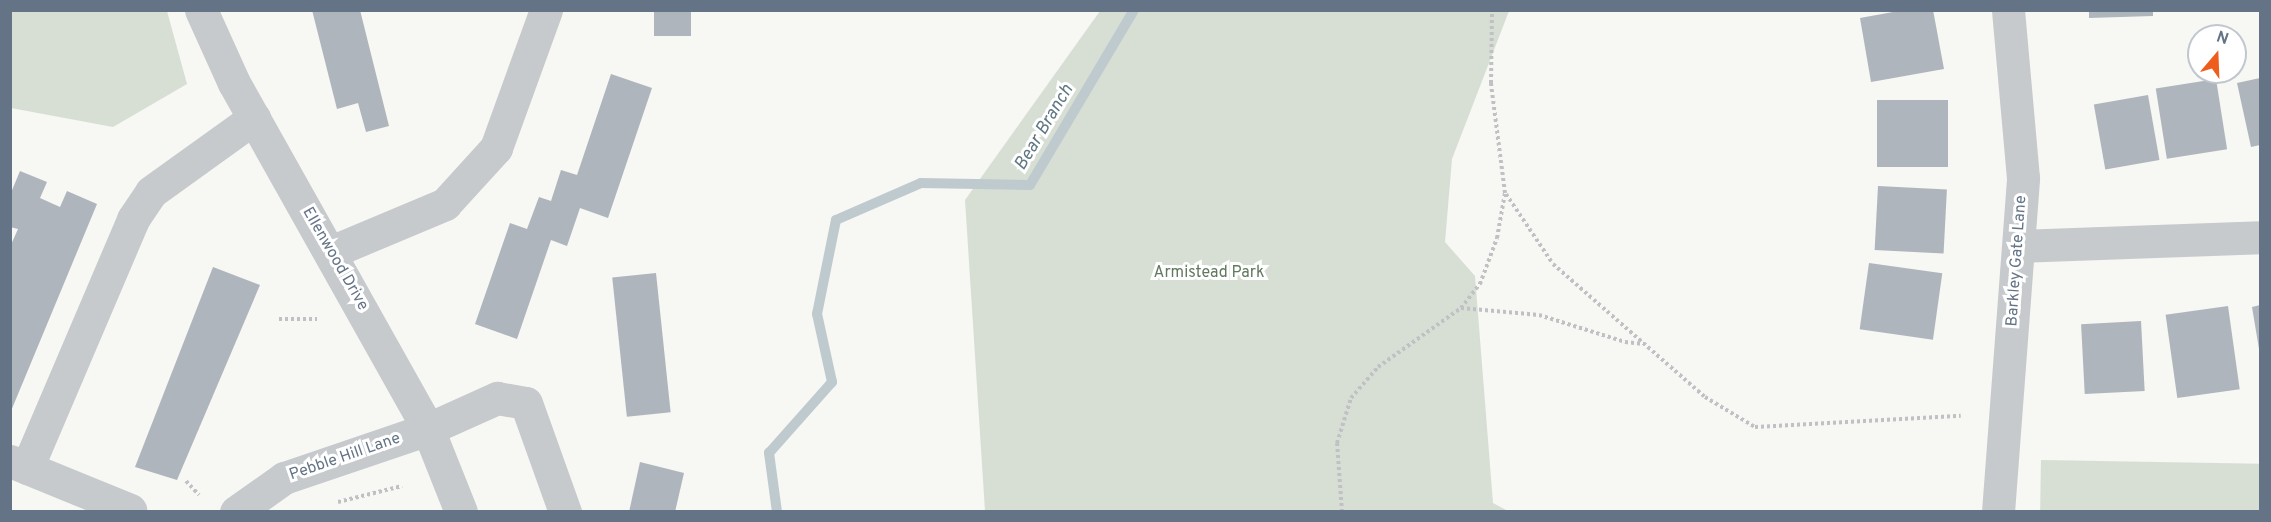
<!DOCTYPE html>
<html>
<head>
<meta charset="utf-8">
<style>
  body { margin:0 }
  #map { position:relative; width:2271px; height:522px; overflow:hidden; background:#f7f7f3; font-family:Overpass,sans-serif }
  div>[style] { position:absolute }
  .green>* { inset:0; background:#d7dfd4; transform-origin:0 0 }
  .stream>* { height:10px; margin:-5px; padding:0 5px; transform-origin:5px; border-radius:5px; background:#bfcacf }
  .building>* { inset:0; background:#aeb5bc; transform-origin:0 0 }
  .path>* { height:4px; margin-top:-2px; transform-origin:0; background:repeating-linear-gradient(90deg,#c0c1c4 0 3px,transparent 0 6px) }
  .minor>* { height:33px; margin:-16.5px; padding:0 16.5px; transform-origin:16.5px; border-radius:16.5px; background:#c6cacd }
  span { translate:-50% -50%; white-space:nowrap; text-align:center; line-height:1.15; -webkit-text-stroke:6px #fff; paint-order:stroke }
  .street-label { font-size:16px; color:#647486 }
  .park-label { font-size:16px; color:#62785f }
  .water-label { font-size:18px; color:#5f7783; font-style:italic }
  .frame { position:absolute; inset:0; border:12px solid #647486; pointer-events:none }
  .north { position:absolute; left:2187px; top:24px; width:60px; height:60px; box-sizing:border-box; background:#fff; border:2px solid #c1c7cf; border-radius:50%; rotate:19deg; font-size:16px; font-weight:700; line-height:24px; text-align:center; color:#647486 }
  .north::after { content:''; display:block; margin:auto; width:21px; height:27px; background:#ee5d1c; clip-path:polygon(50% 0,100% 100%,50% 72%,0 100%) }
</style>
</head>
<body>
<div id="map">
  <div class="green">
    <div style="clip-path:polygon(10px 11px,167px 11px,187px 84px,113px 127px,11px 108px)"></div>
    <div style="clip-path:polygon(1100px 11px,1509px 11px,1452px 159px,1445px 242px,1475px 276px,1493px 503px,1508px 511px,985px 511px,965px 200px)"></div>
    <div style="left:2041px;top:460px;width:219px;height:51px;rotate:1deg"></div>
  </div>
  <div class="stream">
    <div style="left:777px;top:512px;width:60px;rotate:-97.7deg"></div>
    <div style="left:769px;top:453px;width:95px;rotate:-48.4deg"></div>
    <div style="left:832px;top:382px;width:70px;rotate:-102.4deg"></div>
    <div style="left:817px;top:314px;width:96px;rotate:-78.6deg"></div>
    <div style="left:836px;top:220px;width:93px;rotate:-23.5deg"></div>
    <div style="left:921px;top:183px;width:109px;rotate:1.1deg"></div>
    <div style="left:1030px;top:185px;width:204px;rotate:-59.3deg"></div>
  </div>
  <div class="building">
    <div style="clip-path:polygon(312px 10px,360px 10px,389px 126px,366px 132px,358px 103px,337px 109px)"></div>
    <div style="left:654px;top:10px;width:37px;height:26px"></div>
    <div style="clip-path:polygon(1904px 10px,1933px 10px,1944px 69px,1871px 82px,1860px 18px)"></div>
    <div style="clip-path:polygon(2089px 10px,2153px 10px,2153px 16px,2089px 18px)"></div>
    <div style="clip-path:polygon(611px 74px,652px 88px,608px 218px,580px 208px,567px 246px,551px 240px,517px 339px,475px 324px,510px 223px,527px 229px,539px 197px,551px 201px,561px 170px,577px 175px)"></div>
    <div style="clip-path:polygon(2260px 78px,2260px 145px,2251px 147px,2237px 83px)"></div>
    <div style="left:2216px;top:79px;width:71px;height:61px;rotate:81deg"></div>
    <div style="left:2148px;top:95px;width:66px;height:55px;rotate:80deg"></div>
    <div style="left:1877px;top:100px;width:71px;height:67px"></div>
    <div style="clip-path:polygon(20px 171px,47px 182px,40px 198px,60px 207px,67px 191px,97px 204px,11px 411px,10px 247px,18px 229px,10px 227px,10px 195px)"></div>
    <div style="left:1878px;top:186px;width:69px;height:64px;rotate:3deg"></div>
    <div style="left:1869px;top:263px;width:74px;height:67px;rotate:8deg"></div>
    <div style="clip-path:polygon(213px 267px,260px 285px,177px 480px,135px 467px)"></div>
    <div style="left:656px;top:273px;width:140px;height:44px;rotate:84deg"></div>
    <div style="clip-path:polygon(2260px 305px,2260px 349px,2259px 349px,2252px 307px)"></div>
    <div style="left:2228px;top:306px;width:84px;height:63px;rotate:82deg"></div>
    <div style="left:2141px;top:321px;width:70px;height:60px;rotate:87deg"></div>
    <div style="clip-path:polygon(640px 462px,684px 473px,675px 512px,629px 512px)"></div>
  </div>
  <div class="path">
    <div style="left:1506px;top:194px;width:84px;rotate:56.1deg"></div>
    <div style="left:1553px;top:264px;width:202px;rotate:41.2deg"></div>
    <div style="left:1705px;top:397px;width:58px;rotate:31deg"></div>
    <div style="left:1755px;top:427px;width:206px;rotate:-3.1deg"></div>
    <div style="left:1461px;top:308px;width:78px;rotate:5.1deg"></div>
    <div style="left:1539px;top:315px;width:90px;rotate:17.4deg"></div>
    <div style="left:1625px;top:342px;width:19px;rotate:6deg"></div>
    <div style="left:279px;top:319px;width:38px"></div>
    <div style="left:186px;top:481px;width:19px;rotate:47deg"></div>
    <div style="left:338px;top:502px;width:66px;rotate:-14deg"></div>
    <div style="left:1342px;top:512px;width:69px;rotate:-94.1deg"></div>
    <div style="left:1337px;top:443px;width:47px;rotate:-72.7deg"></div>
    <div style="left:1351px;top:398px;width:41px;rotate:-48.9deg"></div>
    <div style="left:1378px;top:367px;width:102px;rotate:-35.4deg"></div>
    <div style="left:1461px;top:308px;width:31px;rotate:-52deg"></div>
    <div style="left:1480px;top:284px;width:49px;rotate:-69.7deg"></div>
    <div style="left:1497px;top:238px;width:46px;rotate:-79.9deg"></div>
    <div style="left:1505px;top:193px;width:111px;rotate:-97.3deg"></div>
    <div style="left:1491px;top:83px;width:73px;rotate:-89.2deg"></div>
  </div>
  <div class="minor">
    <div style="left:201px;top:10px;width:80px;rotate:65.7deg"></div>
    <div style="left:234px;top:83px;width:397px;rotate:60.7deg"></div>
    <div style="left:428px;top:429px;width:89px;rotate:68.3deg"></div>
    <div style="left:2019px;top:246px;width:241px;rotate:-2.1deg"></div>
    <div style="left:331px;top:252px;width:124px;rotate:-22.8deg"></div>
    <div style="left:445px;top:204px;width:76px;rotate:-47.7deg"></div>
    <div style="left:496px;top:148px;width:147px;rotate:-70.1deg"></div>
    <div style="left:10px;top:461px;width:130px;rotate:22.2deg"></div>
    <div style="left:27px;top:468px;width:271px;rotate:-66.9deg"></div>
    <div style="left:133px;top:219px;width:32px;rotate:-56deg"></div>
    <div style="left:151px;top:192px;width:127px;rotate:-35.7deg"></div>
    <div style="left:236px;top:512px;width:59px;rotate:-35.3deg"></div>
    <div style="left:284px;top:478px;width:152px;rotate:-18.8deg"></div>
    <div style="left:428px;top:429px;width:76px;rotate:-24.2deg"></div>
    <div style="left:497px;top:398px;width:29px;rotate:10deg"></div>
    <div style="left:526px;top:403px;width:116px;rotate:70.3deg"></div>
    <div style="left:1998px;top:512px;width:335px;rotate:-85.7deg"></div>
    <div style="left:2023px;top:178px;width:169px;rotate:-95.1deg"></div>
  </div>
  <div class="street-label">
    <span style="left:335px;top:259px;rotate:60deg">Ellenwood Drive</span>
    <span style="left:2017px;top:261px;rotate:-86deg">Barkley Gate Lane</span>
    <span style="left:345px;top:457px;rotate:-19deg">Pebble Hill Lane</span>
  </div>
  <div class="park-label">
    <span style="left:1209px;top:273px">Armistead Park</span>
  </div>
  <div class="water-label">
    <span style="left:1045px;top:128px;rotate:-59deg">Bear Branch</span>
  </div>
  <div class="frame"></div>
  <div class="north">N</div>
</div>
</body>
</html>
